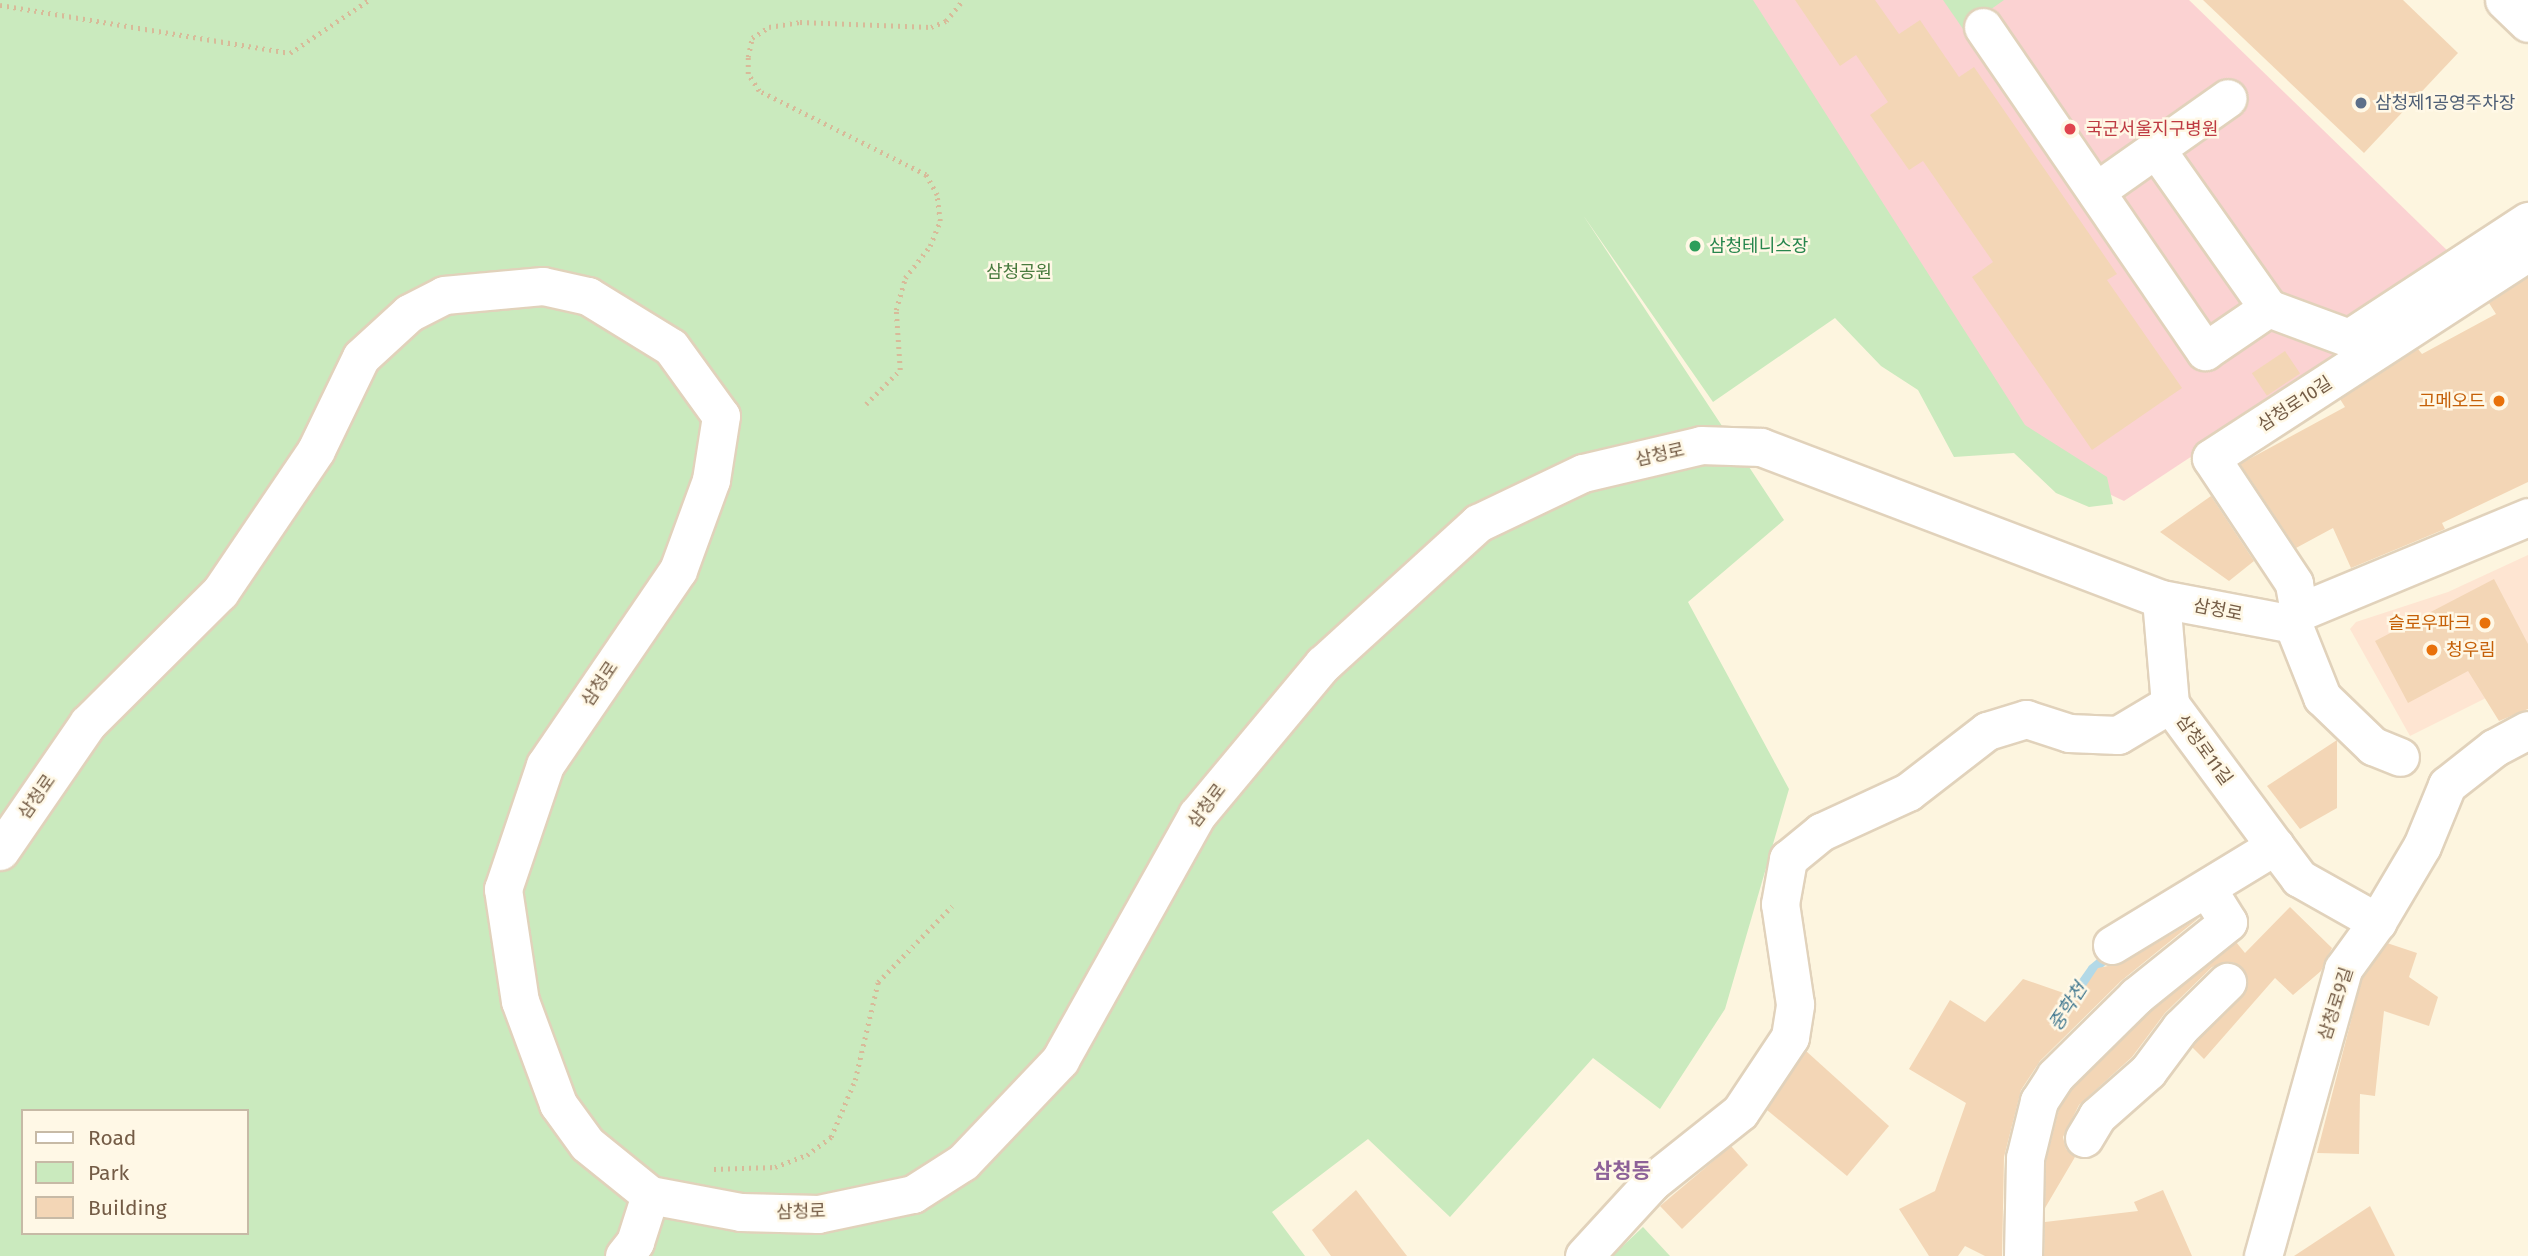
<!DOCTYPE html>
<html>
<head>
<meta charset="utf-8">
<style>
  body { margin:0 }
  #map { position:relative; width:2528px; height:1256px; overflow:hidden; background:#fdf5df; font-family:"Fira Sans","Noto Sans KR",sans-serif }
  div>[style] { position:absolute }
  .commercial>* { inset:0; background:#fee5d2 }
  .medical>* { inset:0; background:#fbd2d2 }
  .green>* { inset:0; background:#caeabe }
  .stream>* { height:10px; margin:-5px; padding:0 5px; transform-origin:5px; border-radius:5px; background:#b3d9e7 }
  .building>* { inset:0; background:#f3d6b6; transform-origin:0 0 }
  .path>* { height:4.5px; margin-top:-2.25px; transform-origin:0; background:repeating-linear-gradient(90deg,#d8ba99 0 2px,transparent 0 7px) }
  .roads { filter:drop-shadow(2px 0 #e1d2bb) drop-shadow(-2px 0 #e1d2bb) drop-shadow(0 2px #e1d2bb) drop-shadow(0 -2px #e1d2bb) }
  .minor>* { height:37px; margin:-18.5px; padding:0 18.5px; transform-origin:18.5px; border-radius:18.5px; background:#fff }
  .dots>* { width:19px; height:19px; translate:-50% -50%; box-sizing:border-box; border:4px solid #fff8e6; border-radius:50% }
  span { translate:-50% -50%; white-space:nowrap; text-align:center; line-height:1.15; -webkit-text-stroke:5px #fff8e6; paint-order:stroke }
  .service-label { font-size:18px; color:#4e5e75 }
  .left { translate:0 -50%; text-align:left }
  .health-label { font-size:18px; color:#be3a42 }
  .leisure-label { font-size:18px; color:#27864d }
  .park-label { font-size:18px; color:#487a3e }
  .food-label { font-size:18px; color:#c56008 }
  .right { translate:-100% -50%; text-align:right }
  .street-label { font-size:18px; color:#745c46 }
  .water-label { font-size:19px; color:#427890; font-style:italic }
  .quarter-label { font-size:21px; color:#8d6198; font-weight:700 }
  .legend { position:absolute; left:21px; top:1109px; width:228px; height:126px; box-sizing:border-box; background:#fff8e6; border:2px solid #c7baa6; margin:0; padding:9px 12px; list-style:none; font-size:21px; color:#745c46 }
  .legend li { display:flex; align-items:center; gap:14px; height:35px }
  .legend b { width:35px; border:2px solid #c7baa6 }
</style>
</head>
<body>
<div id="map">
  <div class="commercial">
    <div style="clip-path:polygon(2528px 555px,2528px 677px,2410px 736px,2350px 629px,2356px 622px,2448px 592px)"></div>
  </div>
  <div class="medical">
    <div style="clip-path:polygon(1735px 0,2189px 0,2455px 258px,2371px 338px,2124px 501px,2026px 455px)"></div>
  </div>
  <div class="green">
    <div style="clip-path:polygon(evenodd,0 0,1753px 0,2025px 425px,2107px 477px,2113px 504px,2089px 507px,2056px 493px,2014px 453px,1954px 457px,1918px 390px,1881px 366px,1835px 318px,1713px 402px,1583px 215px,1784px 520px,1688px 602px,1789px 789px,1725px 1009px,1660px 1109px,1593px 1058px,1450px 1217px,1368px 1139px,1272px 1212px,1305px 1256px,0 1256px,0 0,23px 1111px,247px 1111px,247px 1233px,23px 1233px,23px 1111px)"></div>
    <div style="clip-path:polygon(1943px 0,2004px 0,1963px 29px)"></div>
    <div style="clip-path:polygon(1643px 1227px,1670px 1256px,1612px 1256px)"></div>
  </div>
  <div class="stream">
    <div style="left:2067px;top:1006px;width:45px;rotate:-54.9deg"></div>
    <div style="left:2093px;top:969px;width:23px;rotate:-40deg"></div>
  </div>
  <div class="building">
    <div style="clip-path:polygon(1795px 0,1875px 0,1899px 34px,1920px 20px,1959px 77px,1974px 67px,2117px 274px,2107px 280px,2182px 388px,2092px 450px,1972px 277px,1993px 262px,1923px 161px,1909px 170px,1870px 115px,1888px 102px,1856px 55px,1840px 66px)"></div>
    <div style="clip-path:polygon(2203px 0,2403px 0,2458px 53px,2364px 153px)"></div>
    <div style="clip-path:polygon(2528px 277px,2528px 482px,2442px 523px,2445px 529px,2351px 568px,2333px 528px,2296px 548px,2240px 464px,2345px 407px,2340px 399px,2418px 349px,2422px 354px,2496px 314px,2489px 303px)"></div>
    <div style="left:2285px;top:351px;width:27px;height:40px;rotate:56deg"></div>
    <div style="clip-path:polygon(2211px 496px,2254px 561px,2229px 581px,2160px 532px)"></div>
    <div style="clip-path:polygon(2494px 579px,2528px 644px,2528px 709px,2499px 721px,2468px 671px,2408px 703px,2375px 641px)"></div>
    <div style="clip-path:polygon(2337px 740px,2337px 808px,2300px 829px,2267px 786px)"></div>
    <div style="clip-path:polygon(2290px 907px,2332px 948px,2321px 971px,2293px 995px,2275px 978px,2204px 1059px,2192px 1047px,2247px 987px,2247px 976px,2233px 962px,2212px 967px,2165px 1013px,2132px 1057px,2079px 1105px,2063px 1137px,2066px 1149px,2075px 1157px,2045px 1208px,2046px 1161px,2059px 1109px,2071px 1089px,2150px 1012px,2236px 942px,2245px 953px)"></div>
    <div style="clip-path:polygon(2200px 917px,2121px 981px,2040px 1061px,2021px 1090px,2004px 1157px,2002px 1256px,1985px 1256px,1965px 1246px,1958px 1256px,1929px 1256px,1899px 1209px,1935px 1191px,1966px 1103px,1909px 1069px,1950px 1000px,1985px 1022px,2023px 979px,2078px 998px,2098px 968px,2123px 963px)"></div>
    <div style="clip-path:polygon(2387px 943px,2417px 953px,2409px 977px,2438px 997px,2429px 1026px,2384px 1011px,2375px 1096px,2360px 1094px,2359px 1154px,2317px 1153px,2362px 978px)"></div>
    <div style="clip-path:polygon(1806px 1051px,1889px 1126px,1847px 1176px,1767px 1110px)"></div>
    <div style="clip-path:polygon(1731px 1146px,1748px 1165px,1682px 1229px,1660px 1206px)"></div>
    <div style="clip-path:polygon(1356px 1190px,1407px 1256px,1331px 1256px,1312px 1230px)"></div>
    <div style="clip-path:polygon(2163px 1190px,2192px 1256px,2044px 1256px,2045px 1222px,2138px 1211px,2134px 1202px)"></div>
    <div style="clip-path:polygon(2370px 1206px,2395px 1256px,2294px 1256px)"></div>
  </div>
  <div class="path">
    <div style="left:0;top:5px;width:294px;rotate:9.4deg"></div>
    <div style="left:290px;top:53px;width:95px;rotate:-33.9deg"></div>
    <div style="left:866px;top:404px;width:48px;rotate:-45deg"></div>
    <div style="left:900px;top:370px;width:60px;rotate:-93.8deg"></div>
    <div style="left:896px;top:310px;width:33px;rotate:-74deg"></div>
    <div style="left:905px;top:278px;width:41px;rotate:-52deg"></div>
    <div style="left:930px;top:246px;width:27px;rotate:-68deg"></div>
    <div style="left:940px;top:221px;width:26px;rotate:-97deg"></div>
    <div style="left:937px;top:195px;width:23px;rotate:-119deg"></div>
    <div style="left:926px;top:175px;width:187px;rotate:-153.3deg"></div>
    <div style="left:759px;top:91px;width:20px;rotate:-123deg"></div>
    <div style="left:748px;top:74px;width:17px;rotate:-90deg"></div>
    <div style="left:748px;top:57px;width:19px;rotate:-78deg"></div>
    <div style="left:752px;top:38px;width:20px;rotate:-33deg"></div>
    <div style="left:769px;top:27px;width:31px;rotate:-9deg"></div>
    <div style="left:800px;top:22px;width:131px;rotate:2.2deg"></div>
    <div style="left:931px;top:27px;width:16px;rotate:-22deg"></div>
    <div style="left:946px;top:21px;width:27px;rotate:-51deg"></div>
    <div style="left:714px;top:1169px;width:61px;rotate:-1.9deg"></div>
    <div style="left:775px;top:1167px;width:34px;rotate:-21deg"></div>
    <div style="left:807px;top:1155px;width:30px;rotate:-37deg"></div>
    <div style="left:831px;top:1137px;width:62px;rotate:-67.2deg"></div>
    <div style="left:855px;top:1080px;width:101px;rotate:-76.8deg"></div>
    <div style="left:878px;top:982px;width:106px;rotate:-45.8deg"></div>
  </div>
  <div class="roads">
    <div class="minor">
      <div style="left:2504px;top:0;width:33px;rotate:44deg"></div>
      <div style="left:1983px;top:27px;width:393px;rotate:55.6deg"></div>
      <div style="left:2205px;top:351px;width:76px;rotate:-34.3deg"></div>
      <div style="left:2156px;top:149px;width:194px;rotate:54.8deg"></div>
      <div style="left:2268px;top:308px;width:86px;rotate:20.3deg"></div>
      <div style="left:2349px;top:338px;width:214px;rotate:-33.2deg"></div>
      <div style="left:2096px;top:191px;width:161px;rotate:-35.2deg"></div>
      <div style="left:2299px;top:612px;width:29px;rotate:-100deg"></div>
      <div style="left:2294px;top:583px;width:150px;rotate:-123.6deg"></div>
      <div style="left:2211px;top:458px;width:378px;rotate:-33deg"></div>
      <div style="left:2293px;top:624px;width:79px;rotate:68.3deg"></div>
      <div style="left:2322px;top:697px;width:71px;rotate:43.9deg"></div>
      <div style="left:2373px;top:746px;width:29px;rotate:22deg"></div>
      <div style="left:2275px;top:846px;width:40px;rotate:53deg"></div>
      <div style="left:2299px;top:878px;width:90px;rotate:29.4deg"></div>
      <div style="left:0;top:851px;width:155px;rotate:-55.5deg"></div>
      <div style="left:88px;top:723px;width:186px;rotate:-44.8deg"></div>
      <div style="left:220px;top:592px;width:171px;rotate:-55.9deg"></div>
      <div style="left:316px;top:450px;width:103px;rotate:-64.2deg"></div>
      <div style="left:361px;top:357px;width:65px;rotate:-42.5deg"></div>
      <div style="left:409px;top:313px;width:39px;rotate:-27deg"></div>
      <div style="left:444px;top:295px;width:99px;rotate:-5.2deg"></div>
      <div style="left:543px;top:286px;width:46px;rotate:12.5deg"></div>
      <div style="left:588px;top:296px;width:97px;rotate:31.6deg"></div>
      <div style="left:671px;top:347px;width:85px;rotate:54.1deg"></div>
      <div style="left:721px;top:416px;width:65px;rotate:98.9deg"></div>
      <div style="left:711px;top:480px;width:96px;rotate:110.1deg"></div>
      <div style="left:678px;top:570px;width:236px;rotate:124.3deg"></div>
      <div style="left:545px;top:765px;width:131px;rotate:108.7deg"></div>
      <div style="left:503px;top:889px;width:113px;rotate:81.4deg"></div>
      <div style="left:520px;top:1001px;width:110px;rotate:69.7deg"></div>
      <div style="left:558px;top:1104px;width:49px;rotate:54.1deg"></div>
      <div style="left:587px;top:1144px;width:81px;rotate:39deg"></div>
      <div style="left:650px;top:1195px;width:93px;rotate:10.6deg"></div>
      <div style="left:741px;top:1212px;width:77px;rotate:1.5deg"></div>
      <div style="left:818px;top:1214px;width:97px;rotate:-11.9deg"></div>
      <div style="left:913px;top:1194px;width:59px;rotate:-32.6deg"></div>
      <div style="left:963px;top:1162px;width:141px;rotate:-46.4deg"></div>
      <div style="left:1060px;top:1060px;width:281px;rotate:-60.8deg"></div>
      <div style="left:1197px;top:815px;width:197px;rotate:-50.2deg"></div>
      <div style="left:1323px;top:664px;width:210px;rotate:-42.3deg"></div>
      <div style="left:1478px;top:523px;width:116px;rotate:-25.5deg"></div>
      <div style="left:1583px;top:473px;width:121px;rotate:-13.3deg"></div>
      <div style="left:1701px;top:445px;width:60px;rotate:1.9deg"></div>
      <div style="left:1761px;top:447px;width:428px;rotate:20.8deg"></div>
      <div style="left:2161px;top:599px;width:134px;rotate:10.7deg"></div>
      <div style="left:2293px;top:624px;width:13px;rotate:-63deg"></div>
      <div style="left:2299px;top:612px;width:248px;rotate:-22.5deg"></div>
      <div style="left:2112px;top:945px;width:191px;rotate:-31.3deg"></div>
      <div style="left:2275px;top:846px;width:177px;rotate:-126.5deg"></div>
      <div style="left:2170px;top:704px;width:105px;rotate:-94.9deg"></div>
      <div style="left:2084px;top:1138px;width:26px;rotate:-59deg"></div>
      <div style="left:2097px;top:1116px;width:68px;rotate:-41.4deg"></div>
      <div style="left:2148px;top:1071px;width:54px;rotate:-53.3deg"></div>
      <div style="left:2180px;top:1028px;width:66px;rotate:-44.4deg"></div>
      <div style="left:624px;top:1256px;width:18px;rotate:-52deg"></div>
      <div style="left:635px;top:1242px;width:49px;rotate:-72.3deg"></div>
      <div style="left:1584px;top:1256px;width:100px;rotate:-47.4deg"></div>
      <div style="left:1652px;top:1182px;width:112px;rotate:-38.5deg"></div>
      <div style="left:1740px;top:1112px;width:90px;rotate:-56.3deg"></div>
      <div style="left:1790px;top:1037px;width:33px;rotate:-81deg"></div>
      <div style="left:1795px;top:1004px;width:101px;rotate:-98.5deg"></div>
      <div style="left:1780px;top:904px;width:46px;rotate:-79.9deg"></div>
      <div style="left:1788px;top:859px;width:43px;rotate:-39.3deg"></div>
      <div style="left:1821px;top:832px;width:96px;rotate:-24.7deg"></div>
      <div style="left:1908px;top:792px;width:100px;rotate:-37.7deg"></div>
      <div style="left:1987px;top:731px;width:41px;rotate:-17.1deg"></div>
      <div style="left:2026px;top:719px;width:45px;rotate:18deg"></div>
      <div style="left:2069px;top:733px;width:49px;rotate:2.3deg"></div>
      <div style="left:2118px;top:735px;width:61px;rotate:-30.8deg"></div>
      <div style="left:2023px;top:1256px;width:98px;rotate:-88.8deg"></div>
      <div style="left:2025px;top:1158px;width:59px;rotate:-76.2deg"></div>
      <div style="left:2039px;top:1101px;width:30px;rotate:-57deg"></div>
      <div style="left:2055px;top:1076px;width:114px;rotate:-44.6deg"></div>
      <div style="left:2136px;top:996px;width:118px;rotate:-38.8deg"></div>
      <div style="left:2228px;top:922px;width:40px;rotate:-122deg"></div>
      <div style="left:2263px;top:1256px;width:298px;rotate:-74.4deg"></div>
      <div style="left:2343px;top:969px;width:58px;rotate:-54.1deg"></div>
      <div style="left:2377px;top:922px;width:88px;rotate:-59.4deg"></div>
      <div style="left:2422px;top:846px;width:66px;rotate:-67.7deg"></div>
      <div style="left:2447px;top:785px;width:60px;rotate:-38.2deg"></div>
      <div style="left:2494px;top:748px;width:38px;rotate:-28deg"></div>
    </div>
  </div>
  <div class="dots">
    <div style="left:2361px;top:103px;background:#5c6f8a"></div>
    <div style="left:2070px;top:129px;background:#e0444e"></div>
    <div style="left:1695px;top:246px;background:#2e9e5b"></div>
    <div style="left:2499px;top:401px;background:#e8710a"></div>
    <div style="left:2485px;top:623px;background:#e8710a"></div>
    <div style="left:2432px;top:650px;background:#e8710a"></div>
  </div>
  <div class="service-label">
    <span class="left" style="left:2375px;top:103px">삼청제1공영주차장</span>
  </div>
  <div class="health-label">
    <span class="left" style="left:2086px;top:129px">국군서울지구병원</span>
  </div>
  <div class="leisure-label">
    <span class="left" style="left:1709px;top:246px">삼청테니스장</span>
  </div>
  <div class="park-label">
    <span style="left:1019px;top:272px">삼청공원</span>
  </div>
  <div class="food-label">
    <span class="right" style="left:2485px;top:401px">고메오드</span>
    <span class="right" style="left:2471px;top:623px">슬로우파크</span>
    <span class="left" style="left:2446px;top:650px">청우림</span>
  </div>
  <div class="street-label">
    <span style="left:2295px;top:404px;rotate:-33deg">삼청로10길</span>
    <span style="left:1660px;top:455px;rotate:-13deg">삼청로</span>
    <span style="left:2218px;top:610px;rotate:11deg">삼청로</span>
    <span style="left:600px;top:684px;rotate:-56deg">삼청로</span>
    <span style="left:2204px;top:750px;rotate:54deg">삼청로11길</span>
    <span style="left:37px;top:797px;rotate:-55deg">삼청로</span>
    <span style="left:1207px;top:806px;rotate:-53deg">삼청로</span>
    <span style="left:2336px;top:1004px;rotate:-72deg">삼청로9길</span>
    <span style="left:801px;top:1212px;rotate:-2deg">삼청로</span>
  </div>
  <div class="water-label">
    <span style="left:2068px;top:1007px;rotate:-57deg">중학천</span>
  </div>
  <div class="quarter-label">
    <span style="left:1622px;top:1171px">삼청동</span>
  </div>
  <ul class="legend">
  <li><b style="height:9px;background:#fff"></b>Road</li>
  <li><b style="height:19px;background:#caeabe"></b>Park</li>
  <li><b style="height:19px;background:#f3d6b6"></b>Building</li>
  </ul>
</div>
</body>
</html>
